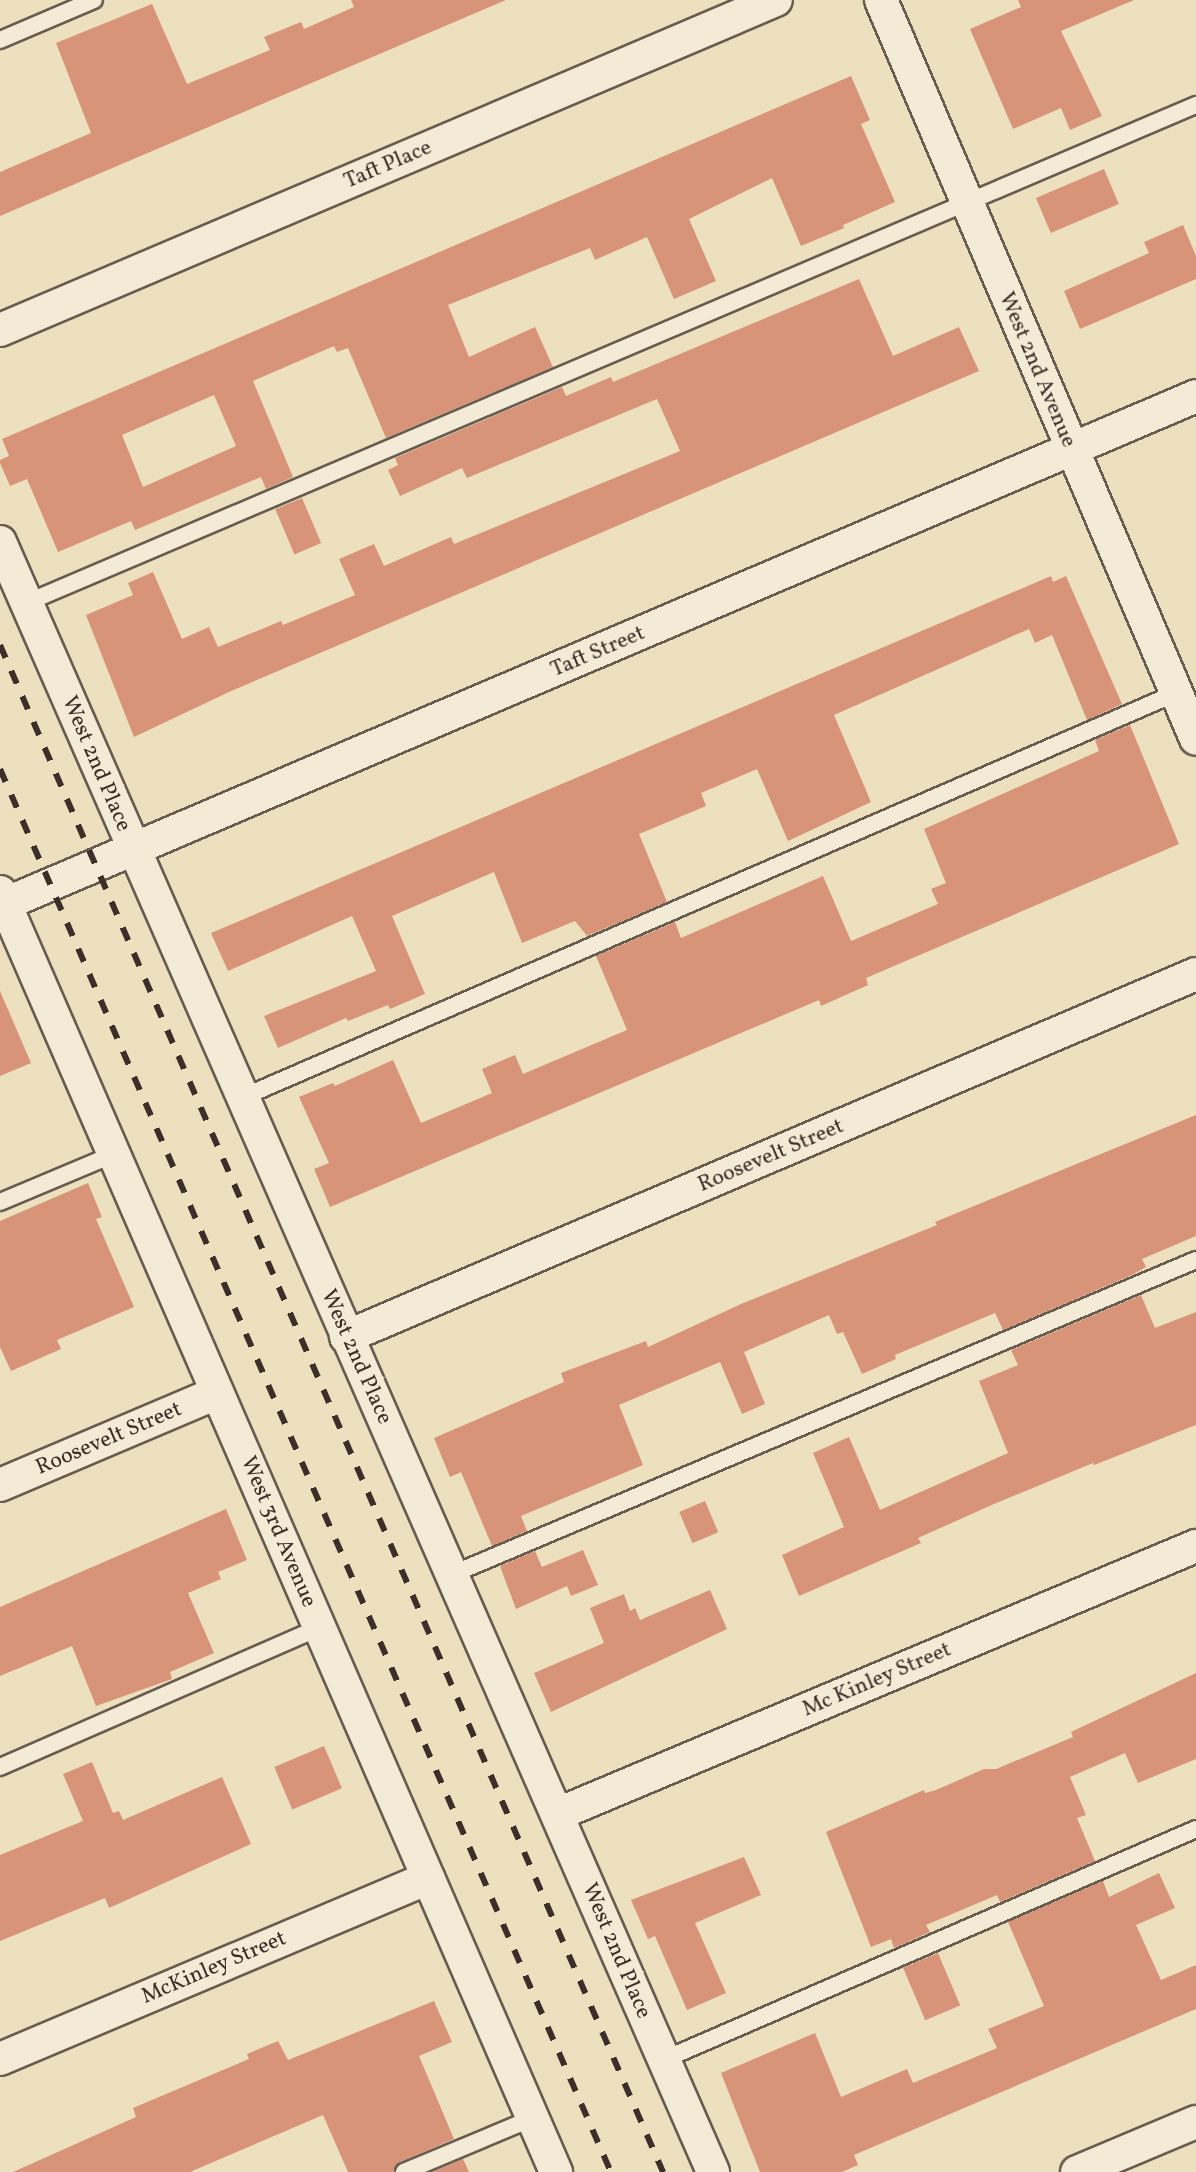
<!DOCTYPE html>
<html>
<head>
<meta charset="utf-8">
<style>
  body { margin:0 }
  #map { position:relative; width:1196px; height:2172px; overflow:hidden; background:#ede0bf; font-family:Vollkorn,serif }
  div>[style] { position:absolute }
  .building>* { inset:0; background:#d89478; transform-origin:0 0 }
  .roads { filter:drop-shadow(2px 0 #685b4f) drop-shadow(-2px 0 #685b4f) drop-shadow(0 2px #685b4f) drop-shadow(0 -2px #685b4f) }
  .service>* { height:16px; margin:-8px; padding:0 8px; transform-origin:8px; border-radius:8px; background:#f3ebd5 }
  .minor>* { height:32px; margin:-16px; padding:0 16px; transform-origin:16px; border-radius:16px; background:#f3ebd5 }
  .rail>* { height:6px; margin-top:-3px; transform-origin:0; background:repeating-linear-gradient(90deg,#3c2f2a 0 14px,transparent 0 28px) }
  span { translate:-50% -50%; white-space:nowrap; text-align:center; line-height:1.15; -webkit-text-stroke:8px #f3ebd5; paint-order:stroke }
  .street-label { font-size:22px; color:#3c2f2a }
</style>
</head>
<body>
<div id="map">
  <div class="building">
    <div style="clip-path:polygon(351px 0,506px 0,0 216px,0 172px,91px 133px,56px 43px,152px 4px,187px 84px,270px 50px,264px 37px,301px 22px,304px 29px,354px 7px)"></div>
    <div style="clip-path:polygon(1018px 0,1134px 0,1061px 31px,1102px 116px,1070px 130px,1061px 108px,1013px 129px,970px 29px,1021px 7px)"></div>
    <div style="clip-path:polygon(evenodd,851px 76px,870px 120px,861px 124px,895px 202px,843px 225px,844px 228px,801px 246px,772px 178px,689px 219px,716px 281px,674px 299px,647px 237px,595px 260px,590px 248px,448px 305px,469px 357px,535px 327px,553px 367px,386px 438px,348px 348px,337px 352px,334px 346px,253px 381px,293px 477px,266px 489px,261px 477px,135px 530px,131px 521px,58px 552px,27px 479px,10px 486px,0 463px,0 460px,9px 456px,2px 439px,851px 76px,214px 395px,236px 446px,143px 487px,122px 435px,214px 395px)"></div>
    <div style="left:1104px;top:169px;width:38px;height:74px;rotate:67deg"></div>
    <div style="clip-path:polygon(1183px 225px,1196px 256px,1196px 279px,1080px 329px,1064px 291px,1149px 253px,1144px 242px)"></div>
    <div style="clip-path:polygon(859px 279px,893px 356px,959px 327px,979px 371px,229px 692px,134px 737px,86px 615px,133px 595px,128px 583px,153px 572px,182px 639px,209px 627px,218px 647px,281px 621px,283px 625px,355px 595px,339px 559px,374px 544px,384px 566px,451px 537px,454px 544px,680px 451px,657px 399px,467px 478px,462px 468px,400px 496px,388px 470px,398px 465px,395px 458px,562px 387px,566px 396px,611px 377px,613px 382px)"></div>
    <div style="left:302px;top:498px;width:49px;height:29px;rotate:67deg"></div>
    <div style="clip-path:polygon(1051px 576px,1053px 582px,1066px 576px,1122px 704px,1087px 720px,1052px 635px,1035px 643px,1029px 629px,834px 715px,871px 802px,788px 841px,757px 769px,701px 793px,706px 806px,639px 834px,667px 902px,587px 936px,575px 921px,522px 943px,494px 872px,392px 916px,425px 994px,390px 1009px,388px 1005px,348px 1021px,346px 1018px,278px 1048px,264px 1016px,376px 971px,352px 916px,228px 971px,211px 933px)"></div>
    <div style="clip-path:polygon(1130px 725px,1179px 844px,866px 978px,868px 985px,821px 1006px,819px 1000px,330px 1207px,314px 1169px,329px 1163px,299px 1097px,333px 1083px,335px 1086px,393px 1060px,421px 1123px,492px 1093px,482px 1069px,515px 1055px,523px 1074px,627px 1030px,596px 956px,675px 922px,681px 938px,823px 876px,851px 941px,938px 904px,931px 889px,946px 883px,924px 829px,1099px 751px,1095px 740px)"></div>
    <div style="clip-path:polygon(0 991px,31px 1063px,0 1076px)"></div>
    <div style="clip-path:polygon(1196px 1115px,1196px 1236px,1142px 1259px,1146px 1267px,1132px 1275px,1003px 1330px,995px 1313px,895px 1355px,896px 1359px,862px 1374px,843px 1332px,837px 1334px,829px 1315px,744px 1352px,765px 1404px,742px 1414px,720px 1362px,619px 1405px,643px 1465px,521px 1516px,527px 1531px,492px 1546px,461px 1472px,450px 1477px,434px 1438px,564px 1382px,561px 1373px,646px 1341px,648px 1347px,741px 1304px,937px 1225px,935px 1222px)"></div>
    <div style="clip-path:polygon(88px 1183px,102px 1217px,96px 1219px,134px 1307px,57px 1340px,61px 1349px,11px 1371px,0 1347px,0 1221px)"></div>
    <div style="clip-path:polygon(1141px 1295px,1155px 1328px,1196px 1312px,1196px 1425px,1094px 1465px,1093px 1463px,994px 1504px,918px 1538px,921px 1543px,799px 1596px,782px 1555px,844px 1527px,813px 1453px,849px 1437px,880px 1510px,1008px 1453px,979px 1381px,1018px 1365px,1011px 1350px)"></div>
    <div style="left:705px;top:1501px;width:34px;height:28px;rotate:67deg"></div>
    <div style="clip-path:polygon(226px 1509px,247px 1560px,218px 1572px,221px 1579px,188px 1593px,214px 1653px,170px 1672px,172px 1679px,96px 1706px,72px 1646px,0 1676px,0 1607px)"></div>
    <div style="clip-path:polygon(583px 1550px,598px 1585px,571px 1596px,567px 1586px,516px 1609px,500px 1566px,535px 1551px,542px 1567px)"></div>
    <div style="clip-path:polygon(710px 1590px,727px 1629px,551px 1712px,534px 1673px,604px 1643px,590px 1608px,624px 1594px,630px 1611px,635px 1608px,640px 1620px)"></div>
    <div style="clip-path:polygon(1196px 1673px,1196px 1759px,1138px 1783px,1125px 1753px,1070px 1777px,1086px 1815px,1077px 1818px,1095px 1861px,1000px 1902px,997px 1895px,926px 1925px,930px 1932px,894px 1948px,891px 1939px,871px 1947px,826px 1832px,924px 1790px,925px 1793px,936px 1790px,984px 1769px,996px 1769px,1073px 1737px,1071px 1732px)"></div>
    <div style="left:324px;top:1746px;width:46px;height:54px;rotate:67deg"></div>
    <div style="clip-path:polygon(92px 1762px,113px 1813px,119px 1811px,123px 1820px,222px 1777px,251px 1844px,109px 1908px,105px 1898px,0 1941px,0 1855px,83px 1821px,63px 1774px)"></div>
    <div style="clip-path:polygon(744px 1857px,761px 1895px,695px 1923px,726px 1993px,687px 2010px,655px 1936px,648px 1939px,631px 1900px)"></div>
    <div style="clip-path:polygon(1159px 1873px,1175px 1908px,1136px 1925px,1161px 1980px,1196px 1965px,1196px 2009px,854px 2155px,858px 2165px,842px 2172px,760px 2172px,721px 2073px,815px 2033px,841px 2097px,907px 2069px,913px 2083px,997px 2048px,988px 2029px,1044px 2006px,1008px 1922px,1103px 1881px,1109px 1897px)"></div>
    <div style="left:938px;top:1953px;width:57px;height:38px;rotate:67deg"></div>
    <div style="clip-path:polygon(434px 2001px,452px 2042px,419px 2056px,454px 2139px,400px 2162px,393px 2172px,348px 2172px,323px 2115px,190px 2172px,13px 2172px,136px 2117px,133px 2108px,249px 2059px,247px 2054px,278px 2041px,288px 2060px)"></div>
    <div style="clip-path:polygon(463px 2159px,469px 2172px,432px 2172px)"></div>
  </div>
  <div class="roads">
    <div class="service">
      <div style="left:0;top:40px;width:102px;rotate:-23.1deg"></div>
      <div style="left:26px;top:603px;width:1272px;rotate:-23.06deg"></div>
      <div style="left:241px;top:1098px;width:1019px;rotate:-23.42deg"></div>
      <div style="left:0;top:1202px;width:124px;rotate:-22.8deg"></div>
      <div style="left:453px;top:1574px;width:807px;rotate:-22.91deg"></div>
      <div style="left:0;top:1767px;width:349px;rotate:-23.6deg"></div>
      <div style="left:663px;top:2060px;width:581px;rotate:-23.43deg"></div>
      <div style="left:404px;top:2172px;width:140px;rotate:-22.7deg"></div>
    </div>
    <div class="minor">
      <div style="left:881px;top:0;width:803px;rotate:66.91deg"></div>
      <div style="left:0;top:330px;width:843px;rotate:-23.04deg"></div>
      <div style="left:0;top:542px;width:1779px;rotate:66.37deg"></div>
      <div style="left:0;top:892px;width:1396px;rotate:66.52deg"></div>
      <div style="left:0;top:906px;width:1300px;rotate:-23.09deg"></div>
      <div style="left:346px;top:1337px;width:924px;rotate:-23.13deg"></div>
      <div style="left:0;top:1485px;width:236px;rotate:-23deg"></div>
      <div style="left:558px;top:1814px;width:692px;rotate:-22.79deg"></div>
      <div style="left:0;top:2059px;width:465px;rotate:-22.9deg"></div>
      <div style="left:1077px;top:2172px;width:129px;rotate:-22.8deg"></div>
    </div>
  </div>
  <div class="rail">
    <div style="left:0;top:645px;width:1665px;rotate:66.53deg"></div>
    <div style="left:0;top:769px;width:1530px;rotate:66.47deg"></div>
  </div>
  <div class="street-label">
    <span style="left:388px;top:165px;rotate:-23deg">Taft Place</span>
    <span style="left:1037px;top:370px;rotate:67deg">West 2nd Avenue</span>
    <span style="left:598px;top:652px;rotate:-23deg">Taft Street</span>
    <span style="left:96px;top:764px;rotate:67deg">West 2nd Place</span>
    <span style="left:771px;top:1156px;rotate:-23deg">Roosevelt Street</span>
    <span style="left:356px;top:1357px;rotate:66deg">West 2nd Place</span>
    <span style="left:109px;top:1439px;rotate:-23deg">Roosevelt Street</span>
    <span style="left:278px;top:1532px;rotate:67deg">West 3rd Avenue</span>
    <span style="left:877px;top:1680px;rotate:-23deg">Mc Kinley Street</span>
    <span style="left:616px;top:1951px;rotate:67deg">West 2nd Place</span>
    <span style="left:214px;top:1968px;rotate:-23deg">McKinley Street</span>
  </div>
</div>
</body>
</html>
